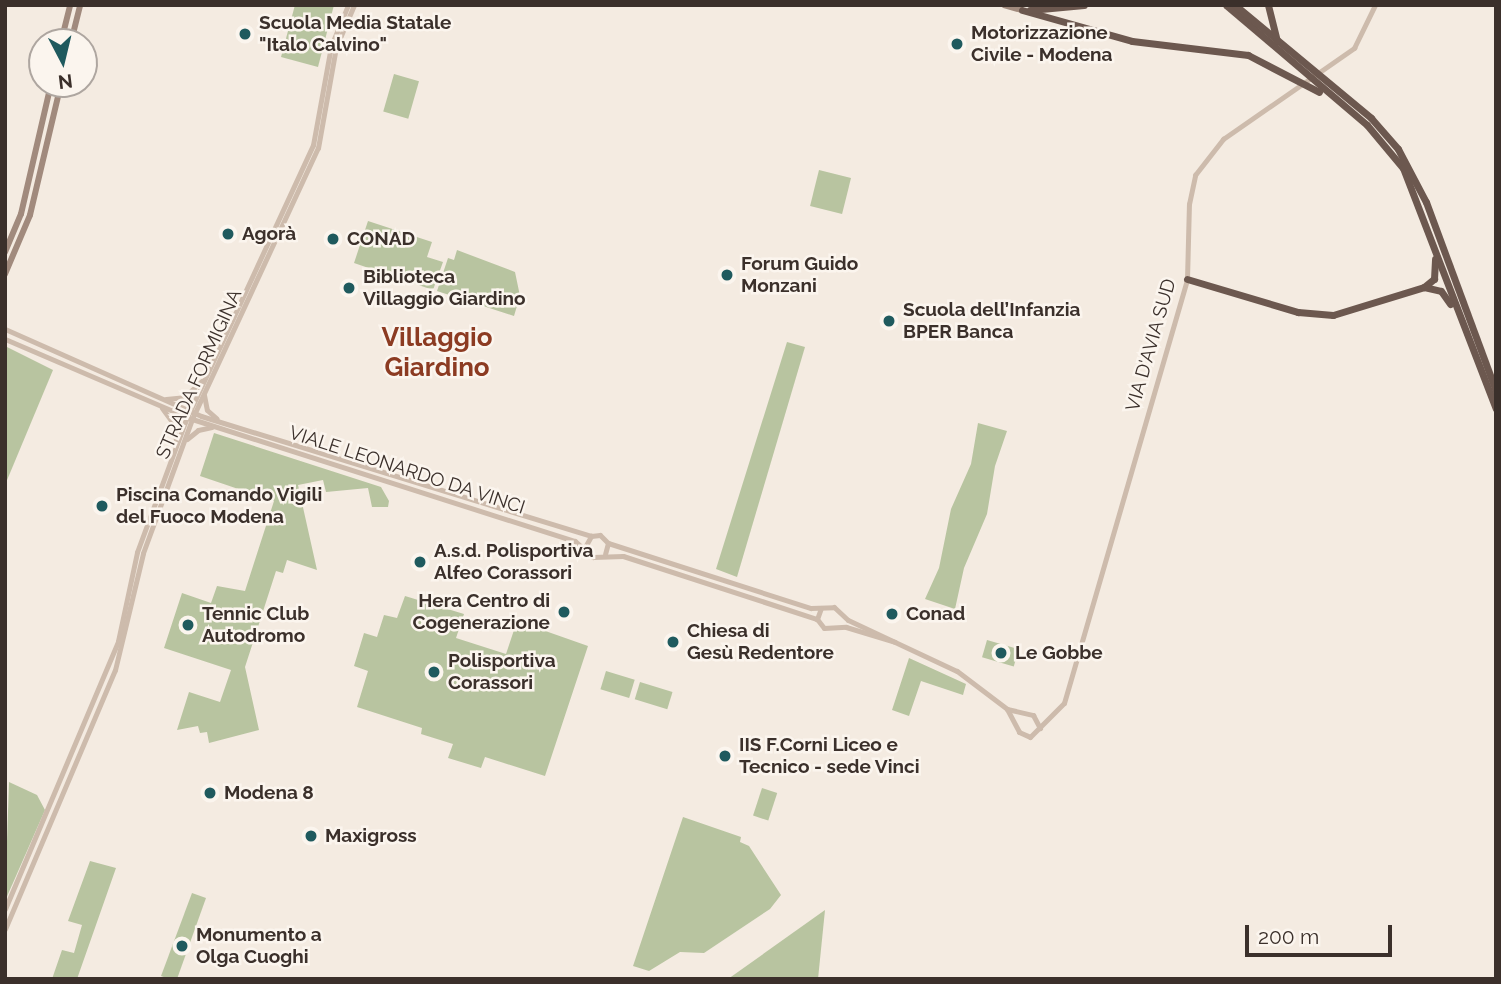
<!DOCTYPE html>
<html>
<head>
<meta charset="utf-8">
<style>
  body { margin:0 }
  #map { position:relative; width:1501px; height:984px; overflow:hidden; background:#f4ebe1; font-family:Raleway,sans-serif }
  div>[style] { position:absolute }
  .green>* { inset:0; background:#b8c4a0; transform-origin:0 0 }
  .tertiary>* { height:5px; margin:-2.5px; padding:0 2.5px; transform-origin:2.5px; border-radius:2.5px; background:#cdbbac }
  .secondary>* { height:6px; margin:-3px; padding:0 3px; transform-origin:3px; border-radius:3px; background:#a18a7d }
  .trunk>* { height:7px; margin:-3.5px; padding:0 3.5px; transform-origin:3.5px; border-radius:3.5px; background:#6c584f }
  .dots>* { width:19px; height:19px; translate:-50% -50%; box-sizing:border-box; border:4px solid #fbf5ee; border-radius:50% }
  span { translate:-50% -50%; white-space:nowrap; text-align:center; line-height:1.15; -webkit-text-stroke:5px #fbf5ee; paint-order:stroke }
  .poi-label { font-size:19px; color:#3b302b; font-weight:700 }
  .left { translate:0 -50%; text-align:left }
  .right { translate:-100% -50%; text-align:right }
  .street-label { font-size:19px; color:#3b302b }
  .district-label { font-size:26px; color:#8c3b22; font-weight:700 }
  .frame { position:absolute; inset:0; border:7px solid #3b302b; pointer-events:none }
  .north { position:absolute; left:28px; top:28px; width:70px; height:70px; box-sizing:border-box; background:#fbf5ee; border:2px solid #aea6a0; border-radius:50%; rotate:173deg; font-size:19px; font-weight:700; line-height:28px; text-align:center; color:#3b302b }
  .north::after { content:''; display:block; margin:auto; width:24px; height:32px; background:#1f5a5e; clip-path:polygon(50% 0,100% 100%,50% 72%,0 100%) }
  .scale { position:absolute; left:1245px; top:925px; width:147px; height:32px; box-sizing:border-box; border:4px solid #3b302b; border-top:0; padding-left:9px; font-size:21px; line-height:24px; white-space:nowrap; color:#3b302b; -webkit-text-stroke:5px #fbf5ee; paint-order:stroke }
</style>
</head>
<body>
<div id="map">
  <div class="green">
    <div style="clip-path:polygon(295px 5px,334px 5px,318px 67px,281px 57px)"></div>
    <div style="left:394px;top:74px;width:26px;height:39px;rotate:16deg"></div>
    <div style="left:819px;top:170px;width:33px;height:37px;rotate:14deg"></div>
    <div style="clip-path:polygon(368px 221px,432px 242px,427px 257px,443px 262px,433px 290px,354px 263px)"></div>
    <div style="clip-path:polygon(457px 250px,515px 272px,520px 296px,514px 316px,437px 291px,448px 258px,454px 260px)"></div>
    <div style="clip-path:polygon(787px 342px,805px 347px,737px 577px,716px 569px)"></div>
    <div style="clip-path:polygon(5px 346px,53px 370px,5px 485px)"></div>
    <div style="clip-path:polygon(978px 423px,1007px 431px,995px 466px,987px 514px,964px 568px,955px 609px,925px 599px,939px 568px,951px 509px,971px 464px)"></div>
    <div style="clip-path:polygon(214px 433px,381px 487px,389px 501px,388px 507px,372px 507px,368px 488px,326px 492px,323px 480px,298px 485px,317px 570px,287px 560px,283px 573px,276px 571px,245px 667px,259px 730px,209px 743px,207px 732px,200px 733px,198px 726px,177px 730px,189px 692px,220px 702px,231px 670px,164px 648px,182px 593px,211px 603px,217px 586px,245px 591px,274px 501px,200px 476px)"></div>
    <div style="clip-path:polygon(405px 596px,464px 614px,456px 638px,506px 654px,517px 621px,588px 646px,545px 776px,485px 757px,481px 768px,448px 758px,453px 744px,421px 734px,422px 728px,357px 707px,368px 671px,354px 666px,364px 633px,377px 637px,384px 615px,397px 618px)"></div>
    <div style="left:987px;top:640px;width:33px;height:18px;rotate:16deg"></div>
    <div style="clip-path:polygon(909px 658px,966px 684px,963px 695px,921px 681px,909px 716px,892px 710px)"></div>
    <div style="left:606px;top:671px;width:30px;height:19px;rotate:17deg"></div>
    <div style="left:640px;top:682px;width:34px;height:18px;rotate:17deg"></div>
    <div style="clip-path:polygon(9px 782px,37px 795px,45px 810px,5px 901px)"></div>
    <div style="left:762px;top:788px;width:16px;height:29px;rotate:18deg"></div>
    <div style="clip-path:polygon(683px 817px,741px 837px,740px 842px,749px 846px,781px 895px,770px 909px,704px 953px,680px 952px,649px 971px,633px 966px)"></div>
    <div style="clip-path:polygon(90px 861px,116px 868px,77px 979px,52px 979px,62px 950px,74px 953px,82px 925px,68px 921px)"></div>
    <div style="clip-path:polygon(192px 893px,206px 898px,177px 979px,169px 979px,161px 976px)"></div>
    <div style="clip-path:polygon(825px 910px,818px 979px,728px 979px)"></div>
  </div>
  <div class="tertiary">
    <div style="left:5px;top:329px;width:214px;rotate:23.9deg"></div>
    <div style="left:201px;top:416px;width:408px;rotate:17.1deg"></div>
    <div style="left:5px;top:339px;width:203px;rotate:23.2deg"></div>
    <div style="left:192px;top:419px;width:402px;rotate:17.7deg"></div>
    <div style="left:575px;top:541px;width:24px;rotate:42deg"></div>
    <div style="left:593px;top:557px;width:30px;rotate:-2deg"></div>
    <div style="left:623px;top:556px;width:204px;rotate:18deg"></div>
    <div style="left:204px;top:395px;width:15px;rotate:79deg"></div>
    <div style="left:207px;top:410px;width:13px;rotate:42deg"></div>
    <div style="left:166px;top:399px;width:18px;rotate:-6deg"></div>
    <div style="left:184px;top:397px;width:24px;rotate:-42deg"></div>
    <div style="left:162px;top:408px;width:19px;rotate:54deg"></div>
    <div style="left:173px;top:423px;width:17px;rotate:80deg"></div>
    <div style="left:187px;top:439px;width:14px;rotate:-39deg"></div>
    <div style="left:198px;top:430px;width:14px;rotate:-12deg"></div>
    <div style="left:608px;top:543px;width:213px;rotate:17.8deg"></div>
    <div style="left:811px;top:608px;width:23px;rotate:-2deg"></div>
    <div style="left:834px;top:607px;width:19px;rotate:43deg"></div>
    <div style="left:848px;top:620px;width:120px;rotate:25.1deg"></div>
    <div style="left:957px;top:671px;width:63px;rotate:37.2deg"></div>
    <div style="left:1007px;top:709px;width:27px;rotate:13deg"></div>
    <div style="left:1033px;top:715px;width:15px;rotate:62deg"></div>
    <div style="left:585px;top:547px;width:13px;rotate:-61deg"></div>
    <div style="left:591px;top:536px;width:9px;rotate:-6deg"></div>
    <div style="left:600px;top:535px;width:11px;rotate:45deg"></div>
    <div style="left:608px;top:543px;width:11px;rotate:105deg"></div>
    <div style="left:821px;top:608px;width:12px;rotate:110deg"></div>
    <div style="left:817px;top:619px;width:11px;rotate:52deg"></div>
    <div style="left:824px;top:628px;width:22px;rotate:-3deg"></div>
    <div style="left:846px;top:627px;width:51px;rotate:17deg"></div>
    <div style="left:1007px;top:709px;width:26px;rotate:62deg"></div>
    <div style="left:1019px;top:732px;width:12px;rotate:24deg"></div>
    <div style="left:1030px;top:737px;width:48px;rotate:-45deg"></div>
    <div style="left:1064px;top:703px;width:441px;rotate:-73.8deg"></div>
    <div style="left:1187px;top:279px;width:75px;rotate:-88.5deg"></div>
    <div style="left:1189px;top:204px;width:30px;rotate:-78deg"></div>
    <div style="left:1195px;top:175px;width:46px;rotate:-52.1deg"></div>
    <div style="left:1223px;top:139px;width:160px;rotate:-34.8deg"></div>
    <div style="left:1354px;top:48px;width:48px;rotate:-64deg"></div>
    <div style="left:5px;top:909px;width:291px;rotate:-67.1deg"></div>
    <div style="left:118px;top:641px;width:91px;rotate:-77.9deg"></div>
    <div style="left:137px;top:552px;width:139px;rotate:-69.7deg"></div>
    <div style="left:185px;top:422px;width:305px;rotate:-65.2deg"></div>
    <div style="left:313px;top:145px;width:101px;rotate:-79.7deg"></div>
    <div style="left:331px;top:46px;width:44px;rotate:-67.5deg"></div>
    <div style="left:5px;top:929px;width:281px;rotate:-67deg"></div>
    <div style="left:115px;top:670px;width:120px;rotate:-76.5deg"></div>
    <div style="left:143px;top:553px;width:143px;rotate:-69.9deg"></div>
    <div style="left:192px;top:419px;width:299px;rotate:-65.1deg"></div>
    <div style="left:318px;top:148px;width:103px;rotate:-79.9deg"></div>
    <div style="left:336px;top:47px;width:46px;rotate:-66.8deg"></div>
  </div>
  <div class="secondary">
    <div style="left:1004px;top:5px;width:19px;rotate:16deg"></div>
    <div style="left:61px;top:42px;width:38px;rotate:-76deg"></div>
    <div style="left:71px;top:42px;width:38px;rotate:-76deg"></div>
    <div style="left:5px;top:252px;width:41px;rotate:-67.2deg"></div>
    <div style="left:21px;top:214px;width:133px;rotate:-77deg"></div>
    <div style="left:5px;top:274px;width:64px;rotate:-67deg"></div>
    <div style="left:30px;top:215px;width:135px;rotate:-76.7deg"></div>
  </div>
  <div class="trunk">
    <div style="left:1226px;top:5px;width:185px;rotate:40.4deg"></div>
    <div style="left:1367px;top:125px;width:56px;rotate:50.1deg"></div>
    <div style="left:1403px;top:168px;width:258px;rotate:68.9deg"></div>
    <div style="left:1235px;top:5px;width:177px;rotate:39.7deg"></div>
    <div style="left:1371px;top:118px;width:41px;rotate:48.9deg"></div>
    <div style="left:1398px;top:149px;width:60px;rotate:62.2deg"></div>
    <div style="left:1426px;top:202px;width:202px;rotate:69.7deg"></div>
    <div style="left:1268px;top:5px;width:37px;rotate:76deg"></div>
    <div style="left:1022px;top:10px;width:114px;rotate:15.7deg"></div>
    <div style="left:1132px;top:41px;width:117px;rotate:6.9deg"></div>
    <div style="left:1248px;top:55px;width:80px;rotate:27.5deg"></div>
    <div style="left:1030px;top:10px;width:54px;rotate:-5.3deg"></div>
    <div style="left:1187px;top:279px;width:116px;rotate:16.6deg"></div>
    <div style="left:1298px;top:312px;width:35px;rotate:5deg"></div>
    <div style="left:1333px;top:315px;width:95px;rotate:-17.1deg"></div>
    <div style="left:1424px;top:287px;width:13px;rotate:-39deg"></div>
    <div style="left:1434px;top:279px;width:20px;rotate:-87deg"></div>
    <div style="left:1424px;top:287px;width:17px;rotate:13deg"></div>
    <div style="left:1441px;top:291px;width:16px;rotate:55deg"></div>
  </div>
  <div class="dots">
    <div style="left:245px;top:34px;background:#1f5a5e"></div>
    <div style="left:957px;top:44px;background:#1f5a5e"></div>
    <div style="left:228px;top:234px;background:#1f5a5e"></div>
    <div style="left:333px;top:239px;background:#1f5a5e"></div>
    <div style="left:727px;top:275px;background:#1f5a5e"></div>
    <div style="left:349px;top:288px;background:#1f5a5e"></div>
    <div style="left:889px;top:321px;background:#1f5a5e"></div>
    <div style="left:102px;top:506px;background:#1f5a5e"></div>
    <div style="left:420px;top:562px;background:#1f5a5e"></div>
    <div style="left:564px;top:612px;background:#1f5a5e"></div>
    <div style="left:892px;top:614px;background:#1f5a5e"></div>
    <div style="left:188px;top:625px;background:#1f5a5e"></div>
    <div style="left:673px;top:642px;background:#1f5a5e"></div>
    <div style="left:1001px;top:653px;background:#1f5a5e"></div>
    <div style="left:434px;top:672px;background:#1f5a5e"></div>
    <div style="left:725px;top:756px;background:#1f5a5e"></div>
    <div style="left:210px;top:793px;background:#1f5a5e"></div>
    <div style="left:311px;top:836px;background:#1f5a5e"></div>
    <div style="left:182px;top:946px;background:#1f5a5e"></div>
  </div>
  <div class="poi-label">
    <span class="left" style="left:259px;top:34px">Scuola Media Statale<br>"Italo Calvino"</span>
    <span class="left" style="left:971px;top:44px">Motorizzazione<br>Civile - Modena</span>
    <span class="left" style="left:242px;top:234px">Agorà</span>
    <span class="left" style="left:347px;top:239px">CONAD</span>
    <span class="left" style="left:741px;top:275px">Forum Guido<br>Monzani</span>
    <span class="left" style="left:363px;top:288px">Biblioteca<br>Villaggio Giardino</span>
    <span class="left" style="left:903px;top:321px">Scuola dell’Infanzia<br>BPER Banca</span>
    <span class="left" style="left:116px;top:506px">Piscina Comando Vigili<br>del Fuoco Modena</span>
    <span class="left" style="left:434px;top:562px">A.s.d. Polisportiva<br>Alfeo Corassori</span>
    <span class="right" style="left:550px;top:612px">Hera Centro di<br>Cogenerazione</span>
    <span class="left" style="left:202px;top:625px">Tennic Club<br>Autodromo</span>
    <span class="left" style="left:906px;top:614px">Conad</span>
    <span class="left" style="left:687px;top:642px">Chiesa di<br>Gesù Redentore</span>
    <span class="left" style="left:1015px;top:653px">Le Gobbe</span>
    <span class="left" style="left:448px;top:672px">Polisportiva<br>Corassori</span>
    <span class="left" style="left:739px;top:756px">IIS F.Corni Liceo e<br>Tecnico - sede Vinci</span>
    <span class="left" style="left:224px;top:793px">Modena 8</span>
    <span class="left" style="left:325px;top:836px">Maxigross</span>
    <span class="left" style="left:196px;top:946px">Monumento a<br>Olga Cuoghi</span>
  </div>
  <div class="street-label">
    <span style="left:1151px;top:345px;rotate:-74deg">VIA D'AVIA SUD</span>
    <span style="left:199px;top:374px;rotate:-66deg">STRADA FORMIGINA</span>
    <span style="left:407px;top:470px;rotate:18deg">VIALE LEONARDO DA VINCI</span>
  </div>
  <div class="district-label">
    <span style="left:437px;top:353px">Villaggio<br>Giardino</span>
  </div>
  <div class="frame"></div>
  <div class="north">N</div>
  <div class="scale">200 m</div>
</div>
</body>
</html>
